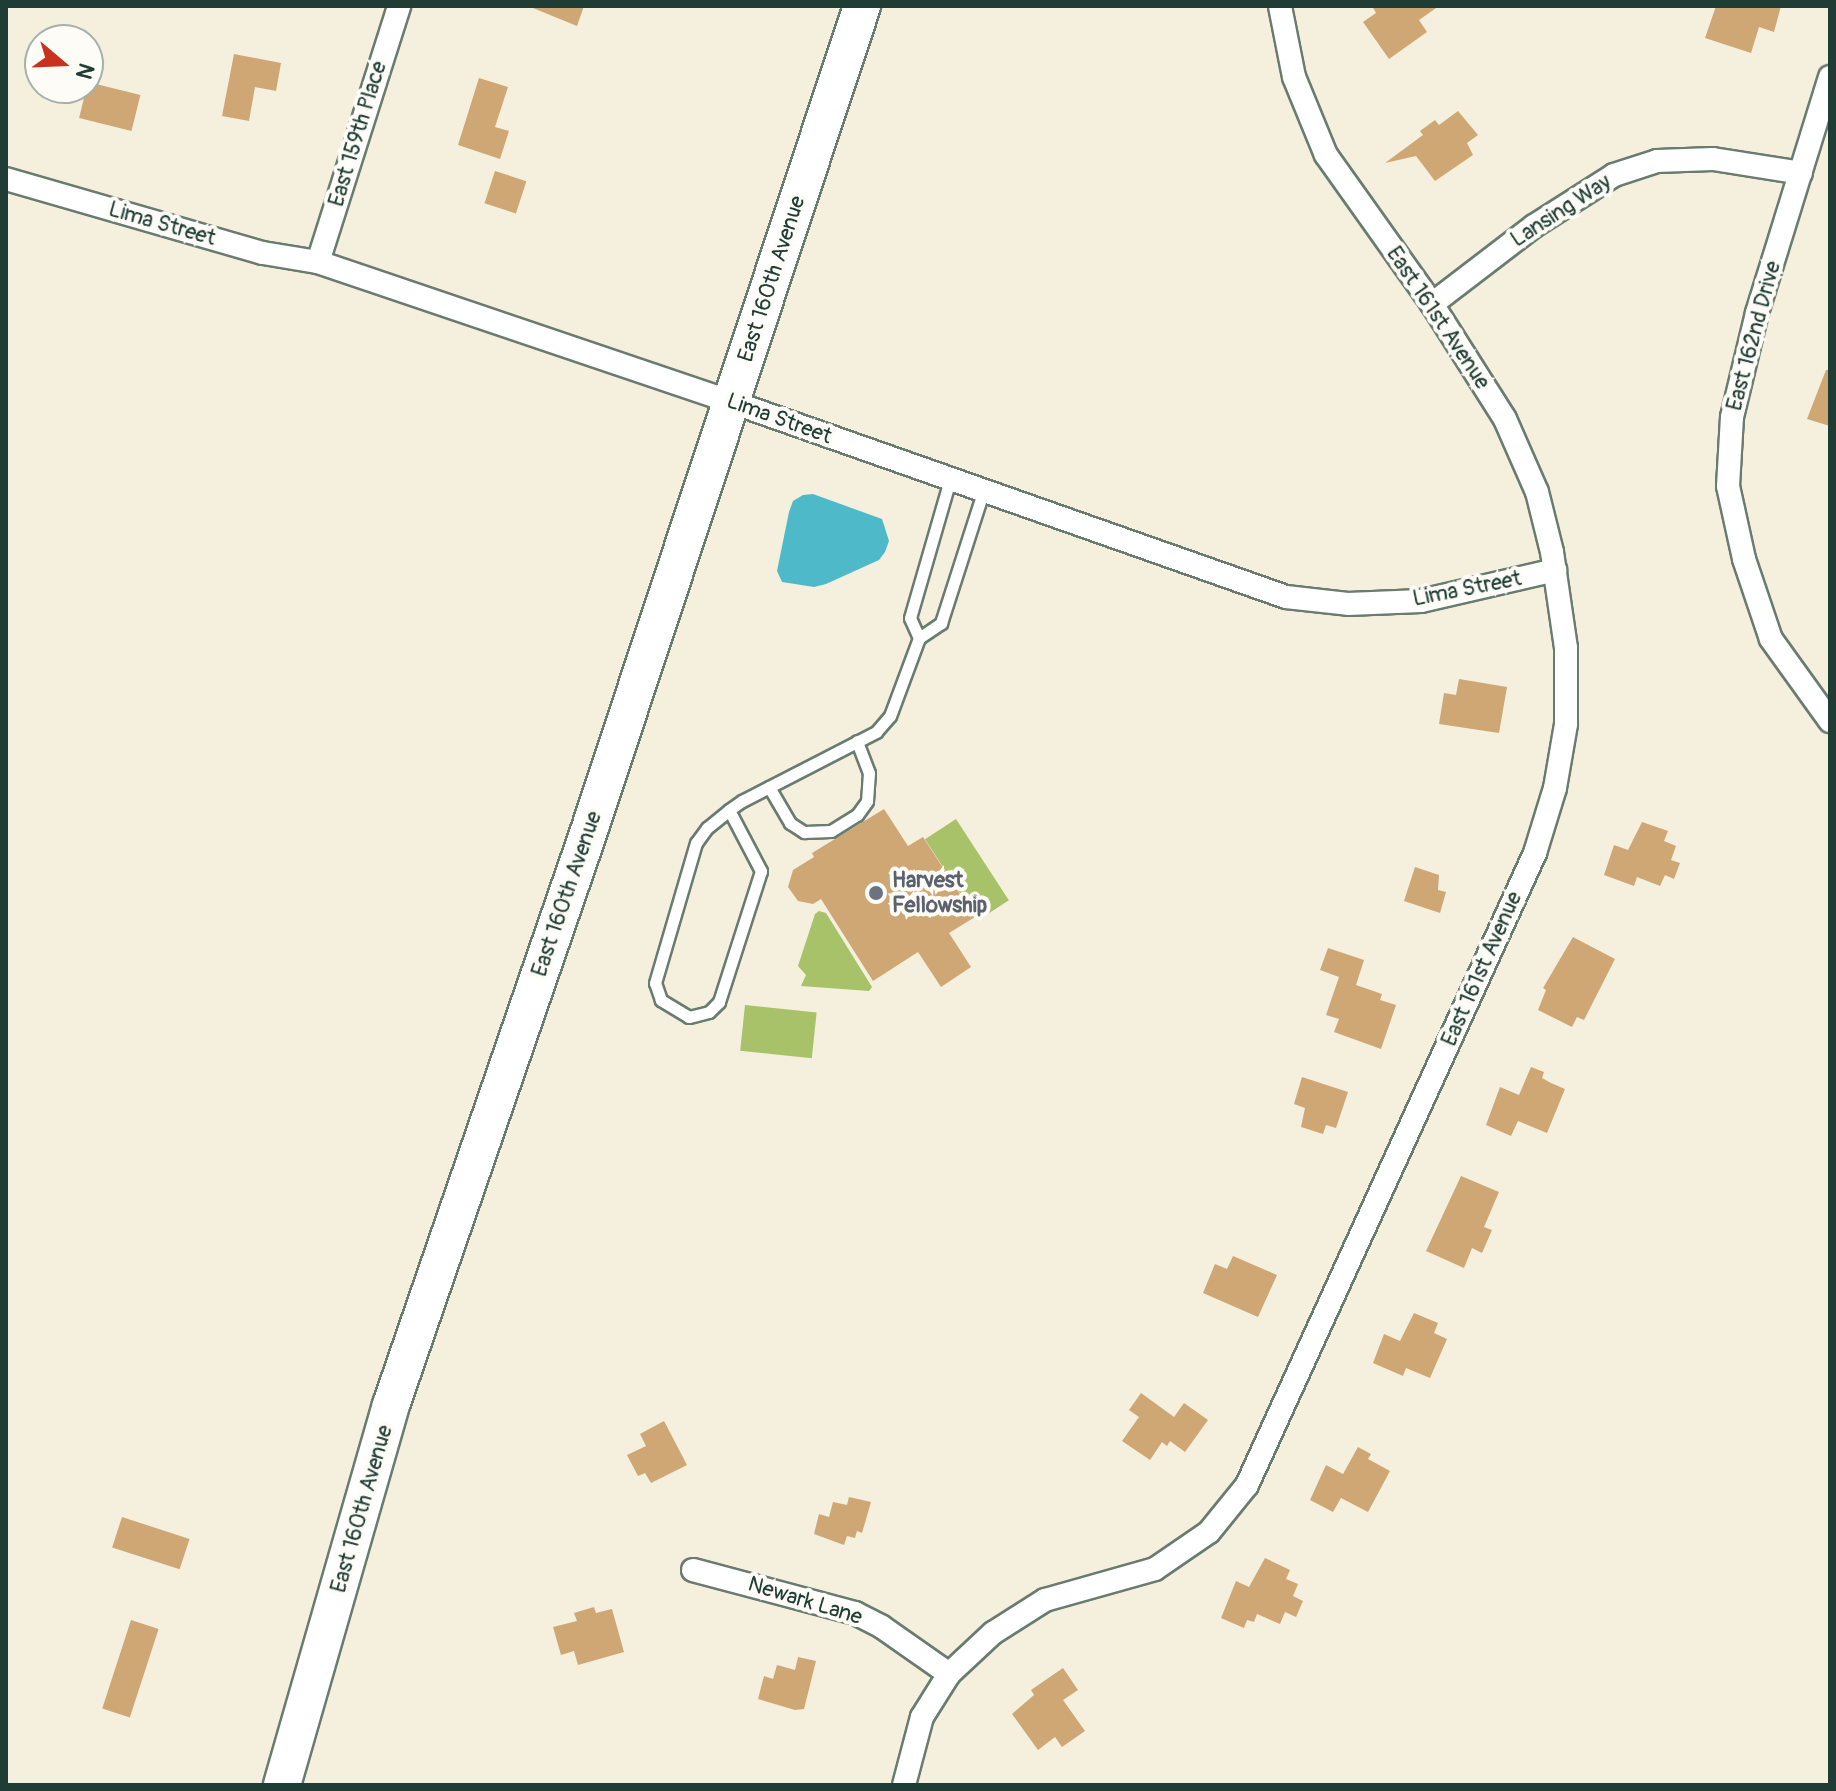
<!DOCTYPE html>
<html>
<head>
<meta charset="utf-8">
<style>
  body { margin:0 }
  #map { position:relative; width:1836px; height:1791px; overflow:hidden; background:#f5efdd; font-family:Pangolin,sans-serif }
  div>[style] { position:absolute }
  .green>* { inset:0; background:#a7c268; transform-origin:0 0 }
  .water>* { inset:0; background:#4ebac9 }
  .building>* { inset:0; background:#cea775; transform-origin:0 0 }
  .roads { filter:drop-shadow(2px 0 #6a7b6f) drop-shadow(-2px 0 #6a7b6f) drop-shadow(0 2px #6a7b6f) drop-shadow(0 -2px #6a7b6f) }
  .service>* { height:11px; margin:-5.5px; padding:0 5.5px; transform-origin:5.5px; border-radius:5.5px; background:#fff }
  .minor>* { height:22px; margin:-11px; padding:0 11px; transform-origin:11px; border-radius:11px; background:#fff }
  .primary>* { height:36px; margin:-18px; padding:0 18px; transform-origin:18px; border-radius:18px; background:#fff }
  .dots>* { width:22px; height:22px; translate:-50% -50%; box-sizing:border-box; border:4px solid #fdfcf7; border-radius:50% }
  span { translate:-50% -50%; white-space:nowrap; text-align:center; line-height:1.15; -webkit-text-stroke:8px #fdfcf7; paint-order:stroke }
  .street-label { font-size:22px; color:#1f3d34 }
  .worship-label { font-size:22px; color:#5b616d; font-weight:700 }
  .left { translate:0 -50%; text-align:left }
  .frame { position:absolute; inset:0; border:8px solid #1f3d34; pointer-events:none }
  .north { position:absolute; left:24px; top:24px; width:80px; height:80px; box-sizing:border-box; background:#fdfcf7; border:2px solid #a4b0a9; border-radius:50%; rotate:109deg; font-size:22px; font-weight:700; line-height:32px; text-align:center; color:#1f3d34 }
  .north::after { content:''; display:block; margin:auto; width:28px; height:36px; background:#c8321e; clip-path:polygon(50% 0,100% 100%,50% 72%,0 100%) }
</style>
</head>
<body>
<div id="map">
  <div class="green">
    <div style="left:956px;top:819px;width:97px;height:37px;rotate:57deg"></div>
    <div style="clip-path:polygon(819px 911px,826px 913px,872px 987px,869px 991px,801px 986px,806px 975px,798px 966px,815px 914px)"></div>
    <div style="left:745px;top:1005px;width:72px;height:46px;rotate:6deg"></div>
  </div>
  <div class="water">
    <div style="clip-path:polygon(813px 494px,882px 519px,889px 541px,885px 552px,879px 560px,826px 584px,814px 587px,782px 582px,777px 571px,789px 512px,793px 501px,803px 495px)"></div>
  </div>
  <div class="building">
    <div style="clip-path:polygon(528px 6px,584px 6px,577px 26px)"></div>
    <div style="clip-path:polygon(1372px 6px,1439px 6px,1419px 20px,1427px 32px,1389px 59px,1363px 22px,1376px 13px)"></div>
    <div style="clip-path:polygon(1716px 6px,1781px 6px,1774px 32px,1759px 27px,1751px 53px,1705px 38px)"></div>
    <div style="clip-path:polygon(234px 54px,281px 63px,276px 91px,255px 87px,249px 121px,222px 116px)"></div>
    <div style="clip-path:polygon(479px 78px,508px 87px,495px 127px,509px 131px,500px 159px,458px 145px)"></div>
    <div style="left:88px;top:82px;width:54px;height:37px;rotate:14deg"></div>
    <div style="clip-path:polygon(1458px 111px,1478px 135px,1467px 143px,1473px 155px,1435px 181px,1416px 156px,1385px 163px,1423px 135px,1420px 131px,1435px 120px,1439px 125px)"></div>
    <div style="left:495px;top:171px;width:33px;height:34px;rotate:18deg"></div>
    <div style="clip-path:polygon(1826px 370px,1830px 370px,1830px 426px,1807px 419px)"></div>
    <div style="clip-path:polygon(1459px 679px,1507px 687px,1499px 733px,1439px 724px,1444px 693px,1456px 695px)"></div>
    <div style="clip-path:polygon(884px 809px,908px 846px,923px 837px,975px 917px,949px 933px,971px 967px,941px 987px,918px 952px,873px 981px,821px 899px,813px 904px,798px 901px,788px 887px,793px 870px,814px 857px,812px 853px)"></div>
    <div style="clip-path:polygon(1642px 822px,1668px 831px,1664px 841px,1676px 846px,1671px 860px,1680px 863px,1674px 879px,1665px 875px,1660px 886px,1637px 877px,1634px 886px,1604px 875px,1614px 845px,1628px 850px)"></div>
    <div style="clip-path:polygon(1415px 867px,1439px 875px,1438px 890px,1446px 892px,1440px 913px,1404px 901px)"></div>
    <div style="clip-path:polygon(1573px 937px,1615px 959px,1584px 1020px,1577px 1017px,1572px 1027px,1538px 1010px,1546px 990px,1543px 988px)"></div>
    <div style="clip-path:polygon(1328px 948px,1364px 960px,1356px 985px,1382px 994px,1380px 1000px,1396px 1005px,1381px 1049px,1334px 1032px,1339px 1019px,1326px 1015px,1339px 977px,1320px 970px)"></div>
    <div style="clip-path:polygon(1531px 1067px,1544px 1072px,1542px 1078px,1551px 1083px,1565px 1089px,1547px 1133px,1518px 1121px,1511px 1136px,1486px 1125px,1500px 1087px,1519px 1095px)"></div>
    <div style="clip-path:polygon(1302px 1077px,1348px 1092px,1336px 1128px,1326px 1125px,1323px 1134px,1301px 1127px,1305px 1108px,1294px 1104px)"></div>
    <div style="clip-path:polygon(1461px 1176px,1499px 1192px,1484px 1227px,1492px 1230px,1482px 1253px,1472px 1248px,1464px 1268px,1426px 1251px)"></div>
    <div style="clip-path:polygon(1233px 1256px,1277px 1275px,1258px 1317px,1203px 1293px,1215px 1264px,1227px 1269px)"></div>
    <div style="clip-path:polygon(1414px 1313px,1438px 1323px,1434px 1333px,1447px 1339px,1430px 1378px,1406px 1368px,1403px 1376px,1373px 1363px,1384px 1334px,1400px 1341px)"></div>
    <div style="clip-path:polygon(1141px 1393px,1174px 1417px,1184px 1403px,1208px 1420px,1185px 1452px,1170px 1441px,1167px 1446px,1162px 1442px,1150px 1460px,1122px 1441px,1139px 1417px,1129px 1410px)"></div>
    <div style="clip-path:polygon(664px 1421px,687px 1465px,651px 1483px,645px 1473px,638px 1476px,627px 1455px,646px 1446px,640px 1434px)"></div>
    <div style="clip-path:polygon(1358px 1447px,1371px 1454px,1368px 1459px,1390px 1471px,1368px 1512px,1341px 1498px,1333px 1512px,1310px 1500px,1326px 1465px,1343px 1474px)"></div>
    <div style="clip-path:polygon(849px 1497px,871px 1502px,862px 1533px,857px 1531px,855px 1538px,847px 1536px,844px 1545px,814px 1534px,819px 1514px,829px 1517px,833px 1502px,847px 1505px)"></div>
    <div style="left:122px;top:1517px;width:71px;height:32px;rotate:18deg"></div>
    <div style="clip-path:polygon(1265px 1558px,1290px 1570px,1286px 1579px,1298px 1584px,1293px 1596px,1303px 1601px,1296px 1617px,1285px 1612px,1280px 1624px,1257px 1614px,1254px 1622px,1247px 1620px,1244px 1628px,1221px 1618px,1236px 1581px,1249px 1587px)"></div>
    <div style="clip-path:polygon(594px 1607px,596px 1613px,612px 1609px,624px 1652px,578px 1665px,574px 1651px,561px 1655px,553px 1627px,577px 1621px,574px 1613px)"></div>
    <div style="left:131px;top:1620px;width:29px;height:93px;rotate:18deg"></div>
    <div style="clip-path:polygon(798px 1657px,816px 1661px,804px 1709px,795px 1710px,758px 1699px,764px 1676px,773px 1679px,777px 1665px,795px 1670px)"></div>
    <div style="clip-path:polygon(1063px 1668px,1078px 1690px,1063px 1700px,1085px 1731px,1062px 1747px,1055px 1737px,1038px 1750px,1012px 1714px,1034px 1695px,1031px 1690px)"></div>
  </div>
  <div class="roads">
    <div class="service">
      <div style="left:919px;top:638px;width:22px;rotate:-114deg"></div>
      <div style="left:910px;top:618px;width:145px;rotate:-73.9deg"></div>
      <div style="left:769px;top:787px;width:42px;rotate:59.7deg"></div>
      <div style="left:790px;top:823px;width:17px;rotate:33deg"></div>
      <div style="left:804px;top:832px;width:27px;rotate:-2deg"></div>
      <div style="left:831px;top:831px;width:31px;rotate:-32deg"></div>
      <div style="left:857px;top:815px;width:17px;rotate:-54deg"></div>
      <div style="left:867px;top:801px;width:28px;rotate:-86deg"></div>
      <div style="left:869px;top:773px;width:34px;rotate:-111deg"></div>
      <div style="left:729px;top:810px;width:69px;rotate:62.3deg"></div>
      <div style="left:761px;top:871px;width:138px;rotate:107.8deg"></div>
      <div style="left:719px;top:1002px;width:14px;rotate:135deg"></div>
      <div style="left:709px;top:1012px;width:21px;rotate:166deg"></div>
      <div style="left:689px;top:1017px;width:33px;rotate:-149deg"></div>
      <div style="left:661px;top:1000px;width:18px;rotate:-109deg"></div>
      <div style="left:655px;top:983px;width:146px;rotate:-73.7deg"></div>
      <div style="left:696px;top:843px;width:19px;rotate:-54deg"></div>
      <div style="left:707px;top:828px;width:28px;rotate:-39deg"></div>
      <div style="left:729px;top:810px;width:16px;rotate:-35deg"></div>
      <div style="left:742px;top:801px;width:151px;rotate:-27.2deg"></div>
      <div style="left:876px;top:732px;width:21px;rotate:-49deg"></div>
      <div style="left:890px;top:716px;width:83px;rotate:-69.6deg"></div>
      <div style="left:919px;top:638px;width:27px;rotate:-34deg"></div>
      <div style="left:941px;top:623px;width:138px;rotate:-72.2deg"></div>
    </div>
    <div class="minor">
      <div style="left:1830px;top:77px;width:247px;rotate:107.2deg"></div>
      <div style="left:1757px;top:313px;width:107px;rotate:103.5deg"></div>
      <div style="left:1732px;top:417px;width:69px;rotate:93.3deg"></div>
      <div style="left:1728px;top:486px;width:75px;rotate:77.6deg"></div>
      <div style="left:1744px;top:559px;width:84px;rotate:71.4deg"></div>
      <div style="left:1771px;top:639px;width:101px;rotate:54.3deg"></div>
      <div style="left:6px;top:179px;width:267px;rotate:16.1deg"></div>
      <div style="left:263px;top:253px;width:56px;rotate:9.3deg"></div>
      <div style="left:318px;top:262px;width:437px;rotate:18.7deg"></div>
      <div style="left:732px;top:402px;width:587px;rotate:19.39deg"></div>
      <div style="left:1286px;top:597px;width:62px;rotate:6.4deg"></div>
      <div style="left:1348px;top:604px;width:73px;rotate:-2.4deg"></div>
      <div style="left:1421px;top:601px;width:138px;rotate:-13deg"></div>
      <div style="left:318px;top:262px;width:269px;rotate:-72.4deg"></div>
      <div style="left:1432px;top:304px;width:128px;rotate:-37.4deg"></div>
      <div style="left:1534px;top:226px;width:95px;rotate:-32.5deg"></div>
      <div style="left:1614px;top:175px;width:45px;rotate:-18deg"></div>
      <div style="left:1657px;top:161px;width:56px;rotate:-2deg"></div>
      <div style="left:1713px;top:159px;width:89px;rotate:9deg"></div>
      <div style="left:693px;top:1570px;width:168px;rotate:14.9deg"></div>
      <div style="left:855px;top:1613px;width:30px;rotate:27deg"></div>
      <div style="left:882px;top:1627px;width:82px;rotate:35deg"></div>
      <div style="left:904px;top:1785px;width:70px;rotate:-75.2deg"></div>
      <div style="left:922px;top:1717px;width:51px;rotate:-57.9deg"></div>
      <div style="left:949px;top:1674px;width:60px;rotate:-43deg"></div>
      <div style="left:993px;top:1633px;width:62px;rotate:-32.4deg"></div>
      <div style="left:1045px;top:1600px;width:114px;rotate:-15.7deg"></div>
      <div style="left:1155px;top:1569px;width:65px;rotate:-34.4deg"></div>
      <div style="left:1209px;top:1532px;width:60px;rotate:-51deg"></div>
      <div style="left:1247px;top:1485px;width:695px;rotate:-65.5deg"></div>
      <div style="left:1535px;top:853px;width:68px;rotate:-72.9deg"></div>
      <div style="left:1555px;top:788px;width:65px;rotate:-80.2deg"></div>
      <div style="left:1566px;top:724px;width:76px;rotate:-90deg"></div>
      <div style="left:1566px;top:648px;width:97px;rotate:-98.3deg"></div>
      <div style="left:1552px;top:552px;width:62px;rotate:-104deg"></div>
      <div style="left:1537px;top:492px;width:80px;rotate:-113.7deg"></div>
      <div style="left:1505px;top:419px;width:136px;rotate:-122.4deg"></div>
      <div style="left:1432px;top:304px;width:183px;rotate:-125.4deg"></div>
      <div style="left:1326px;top:155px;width:84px;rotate:-112.3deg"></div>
      <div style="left:1294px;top:77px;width:72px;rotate:-101.2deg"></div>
    </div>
    <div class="primary">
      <div style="left:282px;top:1785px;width:395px;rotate:-74deg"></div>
      <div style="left:391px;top:1405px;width:610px;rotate:-70.97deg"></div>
      <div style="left:590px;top:828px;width:866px;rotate:-71.69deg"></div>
    </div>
  </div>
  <div class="dots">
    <div style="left:876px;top:893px;background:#6b7280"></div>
  </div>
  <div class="street-label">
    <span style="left:358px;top:134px;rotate:-73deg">East 159th Place</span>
    <span style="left:1561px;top:211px;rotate:-33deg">Lansing Way</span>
    <span style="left:162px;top:224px;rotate:16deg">Lima Street</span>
    <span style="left:772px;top:279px;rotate:-72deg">East 160th Avenue</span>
    <span style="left:1438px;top:318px;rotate:56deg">East 161st Avenue</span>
    <span style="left:1754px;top:336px;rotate:-75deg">East 162nd Drive</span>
    <span style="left:779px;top:419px;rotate:20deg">Lima Street</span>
    <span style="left:1467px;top:589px;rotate:-11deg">Lima Street</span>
    <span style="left:567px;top:894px;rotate:-71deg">East 160th Avenue</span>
    <span style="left:1482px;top:969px;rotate:-66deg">East 161st Avenue</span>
    <span style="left:362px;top:1509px;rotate:-74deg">East 160th Avenue</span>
    <span style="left:805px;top:1601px;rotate:17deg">Newark Lane</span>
  </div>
  <div class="worship-label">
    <span class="left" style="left:892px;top:893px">Harvest<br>Fellowship</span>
  </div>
  <div class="frame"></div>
  <div class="north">N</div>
</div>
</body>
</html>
